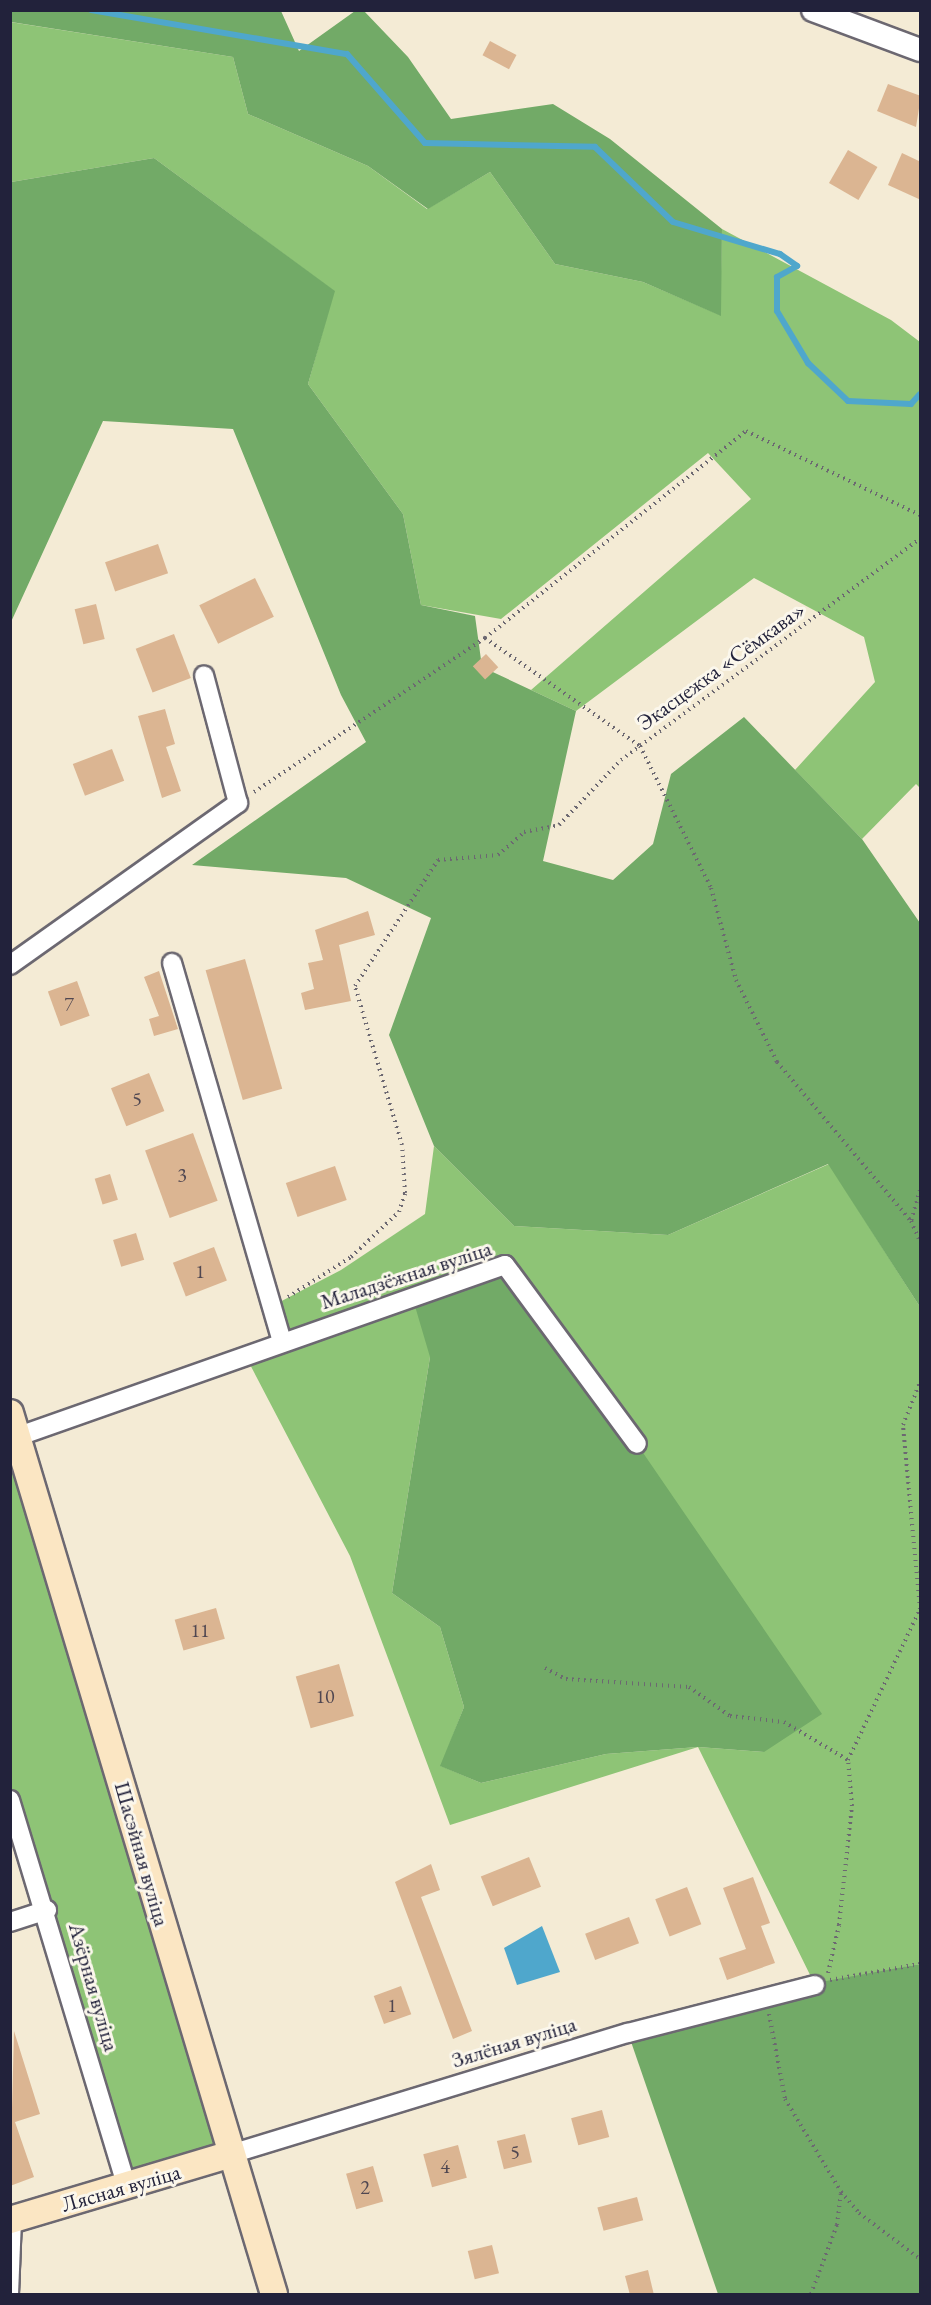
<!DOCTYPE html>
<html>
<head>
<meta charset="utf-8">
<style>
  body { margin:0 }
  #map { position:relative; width:931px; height:2305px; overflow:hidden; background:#f4ebd5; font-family:"EB Garamond",serif }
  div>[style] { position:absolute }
  .green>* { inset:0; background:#8ec476 }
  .forest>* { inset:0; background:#72aa67 }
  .water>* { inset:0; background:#4fa7cc }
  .stream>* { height:6px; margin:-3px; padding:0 3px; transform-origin:3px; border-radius:3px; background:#4fa7cc }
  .building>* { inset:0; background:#dbb592; transform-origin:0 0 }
  .path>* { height:4px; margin-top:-2px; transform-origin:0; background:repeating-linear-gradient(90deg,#6c6871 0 1.5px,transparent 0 6px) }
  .roads { filter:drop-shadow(2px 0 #6c6871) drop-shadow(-2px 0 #6c6871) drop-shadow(0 2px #6c6871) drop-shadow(0 -2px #6c6871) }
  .service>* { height:9px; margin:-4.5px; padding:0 4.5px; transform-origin:4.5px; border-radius:4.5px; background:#fff }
  .minor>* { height:18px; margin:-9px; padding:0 9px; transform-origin:9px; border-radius:9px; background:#fff }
  .tertiary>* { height:22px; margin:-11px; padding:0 11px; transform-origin:11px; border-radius:11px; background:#fff }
  .secondary>* { height:26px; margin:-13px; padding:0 13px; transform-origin:13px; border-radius:13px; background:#fbe6c3 }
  span { translate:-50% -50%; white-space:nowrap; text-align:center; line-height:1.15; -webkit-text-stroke:6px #fbf7ec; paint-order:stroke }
  .number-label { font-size:20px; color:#504751 }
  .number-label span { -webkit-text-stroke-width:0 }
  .street-label { font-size:22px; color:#22223b }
  .frame { position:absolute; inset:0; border:12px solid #22223b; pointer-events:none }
</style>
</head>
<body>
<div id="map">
  <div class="green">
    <div style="clip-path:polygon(10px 22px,233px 57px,248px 114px,368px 166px,427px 209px,490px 172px,555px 264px,643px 282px,720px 315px,722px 229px,891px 320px,920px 342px,920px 788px,916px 784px,862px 839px,795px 770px,875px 682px,864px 637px,754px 578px,576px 711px,531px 690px,751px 499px,708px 453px,501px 619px,421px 605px,403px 514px,308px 384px,334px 291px,154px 158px,11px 182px)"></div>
    <div style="clip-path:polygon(evenodd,434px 1146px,514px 1226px,668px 1235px,829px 1164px,920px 1307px,920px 1964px,815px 1985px,698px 1747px,450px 1825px,350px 1556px,245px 1355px,281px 1341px,274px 1305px,341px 1270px,425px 1214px,434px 1146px,430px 1357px,764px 1752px,698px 1747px,606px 1754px,481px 1783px,441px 1766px,464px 1707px,440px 1627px,392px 1593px,430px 1357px)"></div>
    <div style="clip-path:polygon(10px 1428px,231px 2154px,127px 2188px,11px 1800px)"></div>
  </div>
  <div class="forest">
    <div style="clip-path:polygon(10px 11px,281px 11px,299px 51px,355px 11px,364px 11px,408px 57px,451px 119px,553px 104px,610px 139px,722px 229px,721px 316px,643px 282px,555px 264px,490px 172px,428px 209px,368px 166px,248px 114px,233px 57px,11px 22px)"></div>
    <div style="clip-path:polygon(154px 158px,335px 291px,308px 384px,403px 514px,421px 605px,475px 616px,482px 667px,576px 711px,543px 861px,613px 880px,653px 844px,671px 774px,744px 717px,862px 839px,920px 923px,920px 1307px,828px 1164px,668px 1235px,514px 1226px,434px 1146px,389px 1035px,431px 918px,346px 878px,192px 865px,366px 742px,341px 695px,233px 429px,103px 421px,11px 622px,11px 182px)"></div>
    <div style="clip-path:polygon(505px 1265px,637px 1444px,822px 1714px,764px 1752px,698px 1747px,606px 1754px,481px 1783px,440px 1766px,464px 1707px,440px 1627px,392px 1593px,430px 1357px,412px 1296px)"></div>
    <div style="clip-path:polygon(920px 1964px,920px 2294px,718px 2294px,628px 2033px,826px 1981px)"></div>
  </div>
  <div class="water">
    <div style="clip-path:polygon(542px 1926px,560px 1972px,517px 1985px,504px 1948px)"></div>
  </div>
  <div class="stream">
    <div style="left:91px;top:10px;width:260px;rotate:9.8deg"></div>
    <div style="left:347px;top:54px;width:118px;rotate:48.8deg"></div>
    <div style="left:425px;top:143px;width:170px;rotate:1.3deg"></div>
    <div style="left:595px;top:147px;width:108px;rotate:43.9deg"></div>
    <div style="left:673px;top:222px;width:112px;rotate:16.7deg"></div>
    <div style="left:780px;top:254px;width:21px;rotate:35deg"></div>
    <div style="left:797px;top:266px;width:23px;rotate:151deg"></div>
    <div style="left:777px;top:277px;width:34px;rotate:90deg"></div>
    <div style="left:777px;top:311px;width:61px;rotate:59.2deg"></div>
    <div style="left:808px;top:363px;width:55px;rotate:43.5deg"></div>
    <div style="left:848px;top:401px;width:63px;rotate:2.7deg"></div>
    <div style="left:911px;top:404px;width:13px;rotate:-48deg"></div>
  </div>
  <div class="building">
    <div style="left:490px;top:41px;width:30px;height:16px;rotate:28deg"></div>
    <div style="clip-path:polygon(888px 84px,921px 96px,916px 127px,877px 111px)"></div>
    <div style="left:848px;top:150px;width:34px;height:38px;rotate:30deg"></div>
    <div style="clip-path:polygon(902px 153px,921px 162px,921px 200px,888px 185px)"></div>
    <div style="left:158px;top:544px;width:31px;height:56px;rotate:71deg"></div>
    <div style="left:255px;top:578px;width:43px;height:62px;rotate:64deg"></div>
    <div style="left:96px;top:604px;width:36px;height:22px;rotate:76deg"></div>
    <div style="left:174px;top:634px;width:47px;height:41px;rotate:69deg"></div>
    <div style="left:486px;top:654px;width:18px;height:18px;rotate:47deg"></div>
    <div style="clip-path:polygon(165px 709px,175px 744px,166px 747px,181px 791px,162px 798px,138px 716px)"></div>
    <div style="left:112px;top:749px;width:34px;height:42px;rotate:69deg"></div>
    <div style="clip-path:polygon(368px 911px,375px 935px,339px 945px,351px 1001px,305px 1010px,301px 993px,314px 989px,308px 963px,323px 960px,315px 930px)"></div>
    <div style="left:245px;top:959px;width:135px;height:41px;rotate:74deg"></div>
    <div style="clip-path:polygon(159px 971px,178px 1029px,154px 1036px,149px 1019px,159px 1016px,144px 977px)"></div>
    <div style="left:77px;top:981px;width:37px;height:31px;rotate:70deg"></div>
    <div style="left:149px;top:1073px;width:41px;height:41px;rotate:68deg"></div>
    <div style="left:193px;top:1133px;width:72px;height:51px;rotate:70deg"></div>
    <div style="left:335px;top:1166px;width:36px;height:52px;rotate:71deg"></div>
    <div style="left:110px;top:1174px;width:27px;height:16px;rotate:73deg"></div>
    <div style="left:136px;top:1233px;width:28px;height:24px;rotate:73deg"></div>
    <div style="left:214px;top:1247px;width:36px;height:44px;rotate:69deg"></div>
    <div style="left:216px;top:1608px;width:32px;height:43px;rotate:74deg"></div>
    <div style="left:339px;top:1664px;width:54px;height:45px;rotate:74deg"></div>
    <div style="left:529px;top:1857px;width:32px;height:52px;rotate:68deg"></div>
    <div style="clip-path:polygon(431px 1864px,440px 1890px,421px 1897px,472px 2031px,453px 2039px,395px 1882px)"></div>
    <div style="clip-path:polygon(753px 1877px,770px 1923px,761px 1926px,775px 1963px,727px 1980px,719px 1958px,746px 1949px,723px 1888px)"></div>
    <div style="left:687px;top:1887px;width:40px;height:34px;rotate:69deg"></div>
    <div style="left:629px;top:1917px;width:28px;height:47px;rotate:69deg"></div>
    <div style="left:401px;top:1986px;width:30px;height:29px;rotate:70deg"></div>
    <div style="clip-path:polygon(14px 2031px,40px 2114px,15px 2122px,34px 2177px,10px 2186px)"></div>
    <div style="left:602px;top:2110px;width:28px;height:32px;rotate:75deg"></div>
    <div style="left:525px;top:2134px;width:29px;height:29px;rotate:76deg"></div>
    <div style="left:458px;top:2145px;width:34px;height:36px;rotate:75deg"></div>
    <div style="left:373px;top:2166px;width:37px;height:28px;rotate:74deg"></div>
    <div style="left:637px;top:2197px;width:24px;height:41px;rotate:75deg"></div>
    <div style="left:492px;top:2245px;width:29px;height:25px;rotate:76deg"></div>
    <div style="clip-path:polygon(648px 2270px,654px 2295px,630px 2295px,625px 2276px)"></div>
  </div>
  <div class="path">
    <div style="left:485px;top:638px;width:189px;rotate:34.9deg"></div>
    <div style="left:640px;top:746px;width:159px;rotate:63.4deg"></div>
    <div style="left:711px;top:888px;width:95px;rotate:74.8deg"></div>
    <div style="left:736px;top:980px;width:92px;rotate:63.4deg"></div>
    <div style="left:777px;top:1062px;width:208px;rotate:49.9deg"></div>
    <div style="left:254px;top:792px;width:278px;rotate:-33.7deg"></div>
    <div style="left:485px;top:638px;width:333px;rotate:-38.4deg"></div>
    <div style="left:746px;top:431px;width:193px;rotate:25.8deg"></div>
    <div style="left:920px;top:1190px;width:32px;rotate:106deg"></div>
    <div style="left:911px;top:1221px;width:22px;rotate:66deg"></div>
    <div style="left:288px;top:1297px;width:75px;rotate:-32.4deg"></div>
    <div style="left:351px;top:1257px;width:66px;rotate:-43.2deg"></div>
    <div style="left:399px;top:1212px;width:20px;rotate:-72deg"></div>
    <div style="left:405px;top:1193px;width:48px;rotate:-93.6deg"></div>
    <div style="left:402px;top:1145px;width:166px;rotate:-106.5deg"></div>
    <div style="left:355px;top:986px;width:151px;rotate:-56.6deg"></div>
    <div style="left:438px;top:860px;width:60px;rotate:-4.8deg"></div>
    <div style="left:498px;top:855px;width:35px;rotate:-41deg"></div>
    <div style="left:524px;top:832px;width:36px;rotate:-11deg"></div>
    <div style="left:559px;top:825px;width:90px;rotate:-46.4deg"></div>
    <div style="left:621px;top:760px;width:372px;rotate:-36.5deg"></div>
    <div style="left:545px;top:1668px;width:24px;rotate:28deg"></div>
    <div style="left:566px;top:1679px;width:123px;rotate:3.7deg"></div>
    <div style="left:689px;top:1687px;width:50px;rotate:35.3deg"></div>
    <div style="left:730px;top:1716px;width:54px;rotate:6.3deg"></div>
    <div style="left:784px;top:1722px;width:74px;rotate:30.7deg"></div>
    <div style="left:828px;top:1973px;width:49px;rotate:-77.1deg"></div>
    <div style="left:839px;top:1925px;width:120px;rotate:-83.8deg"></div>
    <div style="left:852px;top:1806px;width:46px;rotate:-95deg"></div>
    <div style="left:848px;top:1760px;width:167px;rotate:-64.5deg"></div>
    <div style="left:920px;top:1609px;width:185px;rotate:-95.3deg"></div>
    <div style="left:903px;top:1425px;width:46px;rotate:-68.4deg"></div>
    <div style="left:830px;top:1980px;width:91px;rotate:-10.1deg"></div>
    <div style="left:769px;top:2014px;width:86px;rotate:79.3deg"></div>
    <div style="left:785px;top:2099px;width:109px;rotate:58.9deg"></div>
    <div style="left:841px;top:2192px;width:28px;rotate:49deg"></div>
    <div style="left:859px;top:2213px;width:76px;rotate:37deg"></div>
    <div style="left:811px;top:2294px;width:74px;rotate:-69.4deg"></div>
    <div style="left:837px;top:2225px;width:33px;rotate:-83deg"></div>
  </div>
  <div class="roads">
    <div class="service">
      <div style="left:13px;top:2294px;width:74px;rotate:-87.7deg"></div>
    </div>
    <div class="minor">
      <div style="left:172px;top:963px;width:394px;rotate:73.8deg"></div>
      <div style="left:10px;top:965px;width:280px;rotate:-35.4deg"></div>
      <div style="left:238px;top:803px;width:132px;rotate:-104.9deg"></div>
      <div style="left:19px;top:1436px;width:515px;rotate:-19.38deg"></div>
      <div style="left:505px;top:1265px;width:222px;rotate:53.6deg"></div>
      <div style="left:10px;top:1800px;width:405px;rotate:73.2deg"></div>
      <div style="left:10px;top:1922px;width:39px;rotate:-18deg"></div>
      <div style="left:231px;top:2154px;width:415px;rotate:-17deg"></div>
      <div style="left:628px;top:2033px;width:193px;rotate:-14.4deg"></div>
    </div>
    <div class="tertiary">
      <div style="left:813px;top:10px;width:114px;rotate:20.5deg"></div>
    </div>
    <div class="secondary">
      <div style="left:10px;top:1413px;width:920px;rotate:73.32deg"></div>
      <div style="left:10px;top:2220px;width:231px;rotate:-16.6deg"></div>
    </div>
  </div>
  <div class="number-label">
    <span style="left:69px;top:1004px">7</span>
    <span style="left:137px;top:1099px">5</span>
    <span style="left:182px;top:1175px">3</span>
    <span style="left:200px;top:1271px">1</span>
    <span style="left:200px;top:1630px">11</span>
    <span style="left:325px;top:1696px">10</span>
    <span style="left:392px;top:2005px">1</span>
    <span style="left:515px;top:2152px">5</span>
    <span style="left:445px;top:2166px">4</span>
    <span style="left:365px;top:2187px">2</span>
  </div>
  <div class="street-label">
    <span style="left:721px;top:666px;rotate:-36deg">Экасцежка «Сёмкава»</span>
    <span style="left:406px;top:1275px;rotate:-18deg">Маладзёжная вуліца</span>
    <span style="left:142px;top:1854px;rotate:74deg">Шасэйная вуліца</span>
    <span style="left:94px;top:1987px;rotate:74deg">Азёрная вуліца</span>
    <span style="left:514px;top:2042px;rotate:-17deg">Зялёная вуліца</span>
    <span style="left:121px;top:2188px;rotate:-16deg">Лясная вуліца</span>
  </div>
  <div class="frame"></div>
</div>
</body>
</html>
